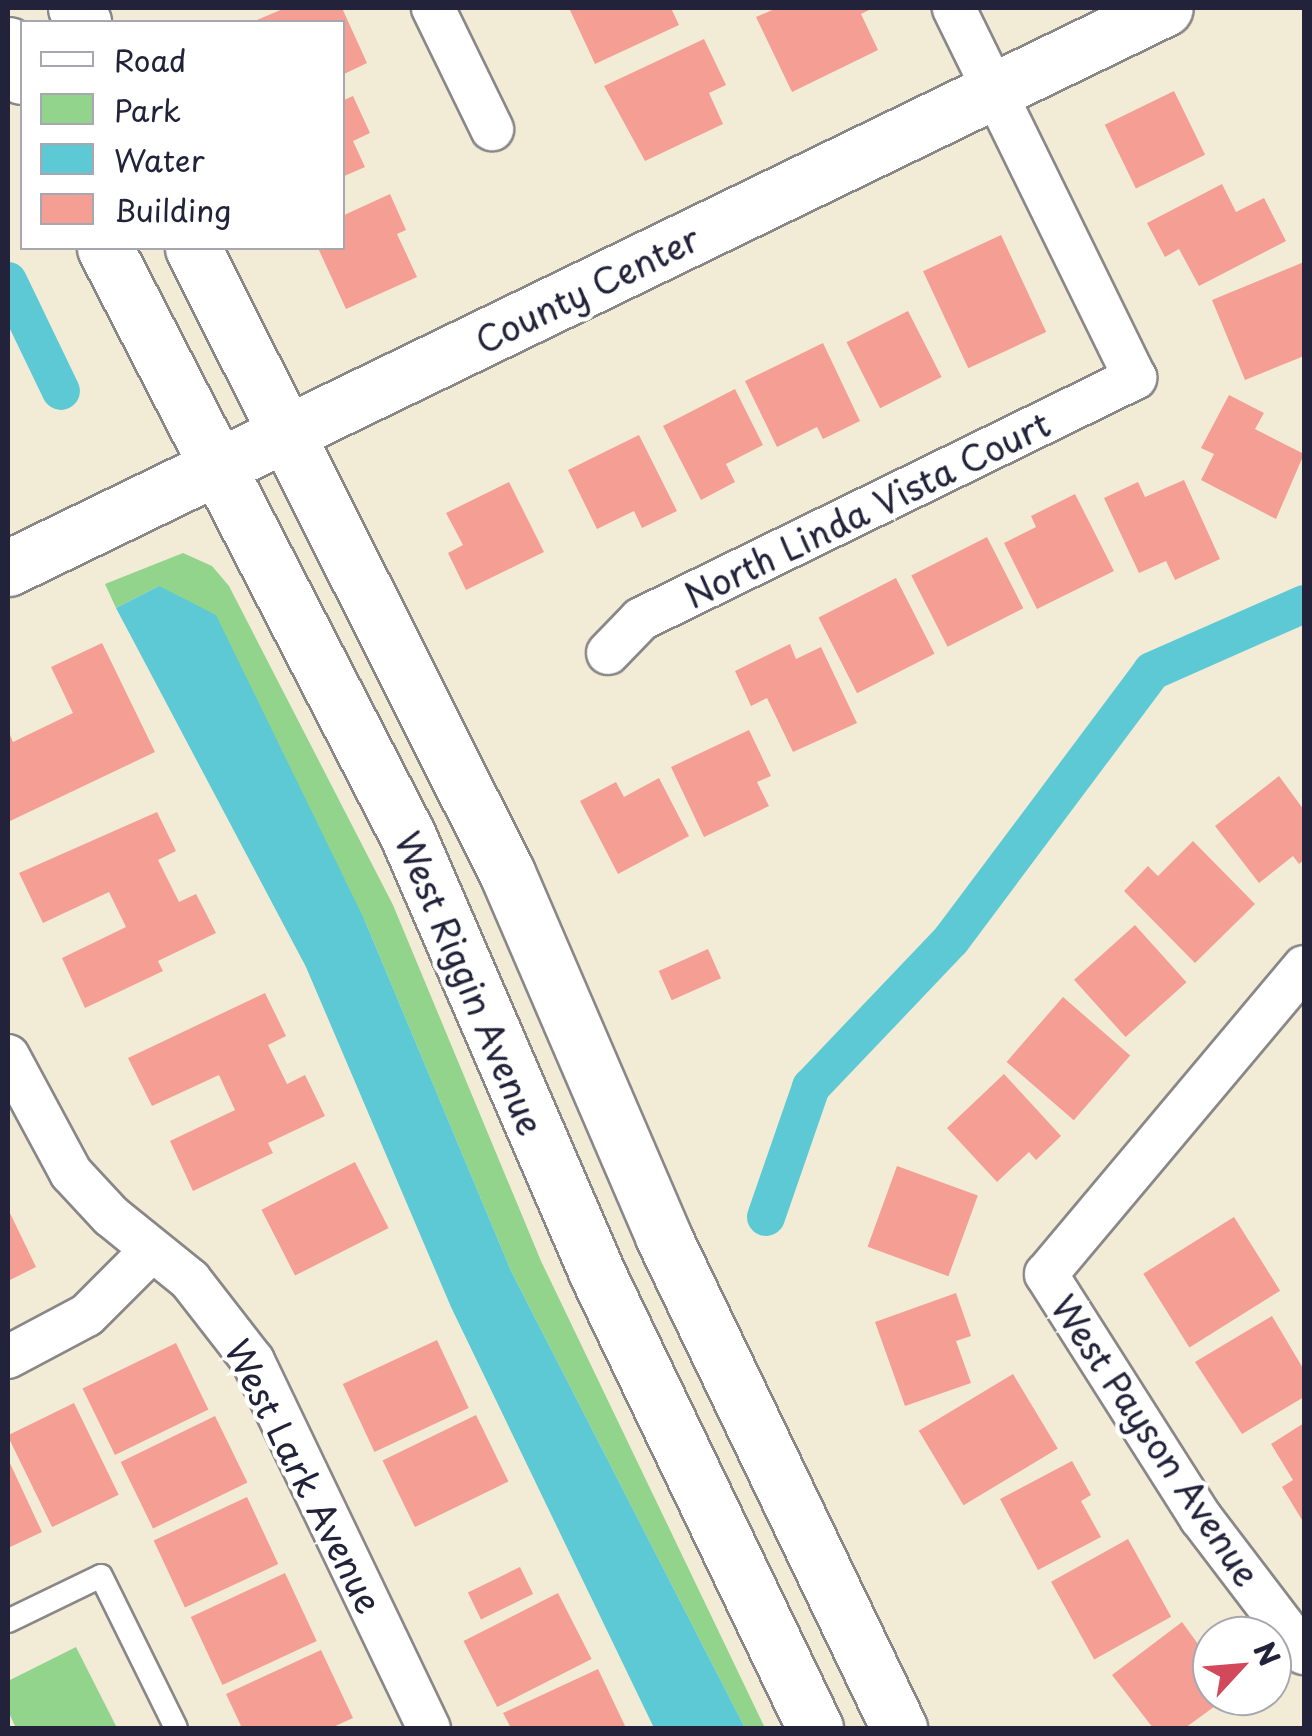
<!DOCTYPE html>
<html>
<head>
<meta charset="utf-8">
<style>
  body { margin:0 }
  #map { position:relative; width:1312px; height:1736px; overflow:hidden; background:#f2ecd6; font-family:"Playpen Sans",sans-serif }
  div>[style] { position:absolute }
  .green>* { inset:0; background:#92d48c }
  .water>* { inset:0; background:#5dc9d5 }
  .canal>* { height:38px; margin:-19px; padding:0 19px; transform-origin:19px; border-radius:19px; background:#5dc9d5 }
  .building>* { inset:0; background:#f49e94; transform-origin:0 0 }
  .roads { filter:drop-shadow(2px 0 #8a8788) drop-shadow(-2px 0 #8a8788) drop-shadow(0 2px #8a8788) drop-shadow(0 -2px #8a8788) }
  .lane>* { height:22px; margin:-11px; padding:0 11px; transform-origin:11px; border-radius:11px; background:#fff }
  .street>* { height:42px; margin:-21px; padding:0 21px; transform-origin:21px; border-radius:21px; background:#fff }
  .secondary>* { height:55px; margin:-27.5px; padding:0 27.5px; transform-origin:27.5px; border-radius:27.5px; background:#fff }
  span { translate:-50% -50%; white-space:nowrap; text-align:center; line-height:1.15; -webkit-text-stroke:9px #fff; paint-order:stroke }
  .street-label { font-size:35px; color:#22223b }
  .frame { position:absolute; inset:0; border:10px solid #22223b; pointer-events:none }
  .legend { position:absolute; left:20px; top:20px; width:325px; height:230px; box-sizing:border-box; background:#fff; border:2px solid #a7a7b1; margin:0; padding:12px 18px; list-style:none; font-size:30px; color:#22223b }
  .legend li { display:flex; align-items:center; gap:20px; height:50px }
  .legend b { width:50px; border:2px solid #a7a7b1 }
  .north { position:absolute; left:1192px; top:1616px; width:100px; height:100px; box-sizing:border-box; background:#fff; border:2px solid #a7a7b1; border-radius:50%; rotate:64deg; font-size:28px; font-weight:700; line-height:40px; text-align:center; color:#22223b }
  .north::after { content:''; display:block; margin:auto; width:35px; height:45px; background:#d1495b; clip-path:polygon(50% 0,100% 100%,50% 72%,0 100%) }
</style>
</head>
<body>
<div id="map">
  <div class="green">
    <div style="clip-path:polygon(183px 553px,212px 566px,229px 586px,393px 905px,541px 1261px,765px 1728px,745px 1728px,511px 1271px,365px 921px,159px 586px,116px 608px,105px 584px)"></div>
    <div style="clip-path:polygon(76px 1647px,117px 1728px,16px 1728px,8px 1711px,8px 1681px)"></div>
  </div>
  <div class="water">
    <div style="clip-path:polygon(159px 586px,216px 615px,365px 921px,511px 1271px,745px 1728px,654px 1728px,451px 1307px,306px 967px,116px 608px)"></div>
  </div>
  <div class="canal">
    <div style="left:8px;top:281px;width:122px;rotate:64.3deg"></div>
    <div style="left:766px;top:1217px;width:138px;rotate:-70.9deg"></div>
    <div style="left:811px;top:1087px;width:203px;rotate:-46.4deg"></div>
    <div style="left:951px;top:940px;width:336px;rotate:-53.2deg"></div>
    <div style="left:1152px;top:671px;width:166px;rotate:-23.8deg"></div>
  </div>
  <div class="building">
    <div style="clip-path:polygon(285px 8px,342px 8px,367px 63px,342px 75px,342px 22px,252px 22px)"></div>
    <div style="clip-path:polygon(569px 8px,671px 8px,679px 25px,595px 64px)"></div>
    <div style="clip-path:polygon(777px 8px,873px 8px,861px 14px,878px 50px,792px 92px,756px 17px)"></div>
    <div style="clip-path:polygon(704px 39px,726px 85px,709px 93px,723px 124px,645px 161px,604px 86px)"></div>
    <div style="left:1174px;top:91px;width:71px;height:77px;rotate:64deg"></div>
    <div style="clip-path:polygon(353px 96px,370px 133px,353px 141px,365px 167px,342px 177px,342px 101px)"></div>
    <div style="clip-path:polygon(1222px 184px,1236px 212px,1264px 198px,1286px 241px,1199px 286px,1179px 249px,1165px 257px,1147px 223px)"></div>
    <div style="clip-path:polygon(390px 194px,406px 230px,397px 234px,417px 277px,346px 309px,318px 248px,342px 248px,342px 216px)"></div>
    <div style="left:1001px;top:235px;width:107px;height:86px;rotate:65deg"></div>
    <div style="clip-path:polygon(1304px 262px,1304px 356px,1245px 380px,1212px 300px)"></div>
    <div style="left:908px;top:311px;width:74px;height:69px;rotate:63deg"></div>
    <div style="clip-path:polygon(823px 343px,860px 421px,823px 439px,817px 427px,777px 447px,745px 381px)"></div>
    <div style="clip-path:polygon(735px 389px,763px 445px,726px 464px,735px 482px,701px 500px,663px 426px)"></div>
    <div style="clip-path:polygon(1229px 395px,1264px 413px,1255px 429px,1304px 454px,1276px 519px,1201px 480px,1214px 454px,1201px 448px)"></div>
    <div style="clip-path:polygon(639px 435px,677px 511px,642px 528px,634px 511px,597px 529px,568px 470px)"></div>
    <div style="clip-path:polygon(1184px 480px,1220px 559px,1175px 580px,1166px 561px,1139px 573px,1104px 498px,1138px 482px,1145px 497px)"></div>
    <div style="clip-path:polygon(509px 482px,544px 552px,466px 590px,448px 553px,463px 545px,446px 513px)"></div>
    <div style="clip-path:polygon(1075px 494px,1114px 571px,1037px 609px,1004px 543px,1036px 527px,1031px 516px)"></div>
    <div style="left:987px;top:537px;width:80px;height:85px;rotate:63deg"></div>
    <div style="left:896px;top:578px;width:85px;height:87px;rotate:63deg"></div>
    <div style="clip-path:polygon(102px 643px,155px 752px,8px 822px,8px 730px,13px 742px,73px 713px,51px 667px)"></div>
    <div style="clip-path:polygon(790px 644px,796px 659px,821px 647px,857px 723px,793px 752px,767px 698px,751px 706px,735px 671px)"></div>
    <div style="clip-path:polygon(749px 730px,771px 776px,757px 782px,769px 806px,704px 837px,671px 767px)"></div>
    <div style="clip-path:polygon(1279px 776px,1304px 810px,1304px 860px,1299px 864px,1293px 856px,1259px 883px,1215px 826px)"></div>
    <div style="clip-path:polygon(659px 778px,689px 836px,618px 874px,580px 801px,616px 782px,624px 797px)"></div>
    <div style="clip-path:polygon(157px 812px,176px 851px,158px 860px,179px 902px,196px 894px,216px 933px,158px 961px,163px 971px,85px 1008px,62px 958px,126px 927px,109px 892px,43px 923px,19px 873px)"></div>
    <div style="clip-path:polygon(1193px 841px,1255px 904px,1195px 963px,1124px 891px,1148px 866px,1158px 876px)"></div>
    <div style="left:1135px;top:925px;width:77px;height:82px;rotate:48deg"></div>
    <div style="left:708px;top:949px;width:32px;height:54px;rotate:66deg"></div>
    <div style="clip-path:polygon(265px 993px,286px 1036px,268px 1045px,287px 1084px,305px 1075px,325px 1116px,268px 1143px,273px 1153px,193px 1191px,170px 1141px,235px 1110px,219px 1075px,152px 1106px,128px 1058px)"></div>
    <div style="left:1063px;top:997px;width:89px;height:86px;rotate:41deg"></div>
    <div style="clip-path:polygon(1004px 1074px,1061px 1136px,1036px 1160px,1029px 1152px,997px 1182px,947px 1128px)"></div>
    <div style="left:355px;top:1162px;width:74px;height:105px;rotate:63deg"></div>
    <div style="left:897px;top:1166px;width:86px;height:86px;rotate:20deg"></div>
    <div style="clip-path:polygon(8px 1209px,36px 1267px,8px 1281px)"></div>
    <div style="left:1234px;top:1217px;width:87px;height:107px;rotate:58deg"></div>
    <div style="clip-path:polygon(956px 1293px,971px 1336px,956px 1341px,971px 1383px,905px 1406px,875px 1322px)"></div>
    <div style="clip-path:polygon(1272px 1316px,1304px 1370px,1304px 1397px,1242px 1434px,1195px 1362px)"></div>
    <div style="left:437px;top:1340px;width:75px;height:104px;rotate:65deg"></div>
    <div style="left:176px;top:1343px;width:74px;height:104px;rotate:64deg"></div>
    <div style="left:1013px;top:1374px;width:87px;height:110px;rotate:59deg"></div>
    <div style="left:74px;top:1403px;width:102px;height:74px;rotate:64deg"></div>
    <div style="left:476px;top:1415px;width:74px;height:104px;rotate:64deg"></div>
    <div style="left:215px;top:1416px;width:74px;height:105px;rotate:64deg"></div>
    <div style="clip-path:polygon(1304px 1423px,1304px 1518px,1302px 1520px,1282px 1487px,1293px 1480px,1271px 1444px)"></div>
    <div style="clip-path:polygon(8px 1459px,42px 1532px,8px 1548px)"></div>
    <div style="clip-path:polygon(1072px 1461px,1091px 1495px,1081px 1501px,1101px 1537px,1038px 1570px,1000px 1499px)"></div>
    <div style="left:247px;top:1497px;width:74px;height:103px;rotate:65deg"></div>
    <div style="left:1128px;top:1539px;width:89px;height:88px;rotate:61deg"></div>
    <div style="left:520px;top:1567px;width:30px;height:58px;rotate:64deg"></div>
    <div style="left:285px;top:1573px;width:75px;height:104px;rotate:65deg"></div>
    <div style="left:558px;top:1593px;width:74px;height:106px;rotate:63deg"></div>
    <div style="clip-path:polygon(1182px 1622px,1206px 1655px,1194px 1665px,1222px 1701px,1185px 1728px,1153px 1728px,1112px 1675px)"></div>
    <div style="clip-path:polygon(321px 1650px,353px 1718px,331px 1728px,242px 1728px,226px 1694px)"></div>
    <div style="clip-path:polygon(598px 1669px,626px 1728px,511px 1728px,503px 1713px)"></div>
  </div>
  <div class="roads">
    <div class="lane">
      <div style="left:8px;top:1621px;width:103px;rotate:-25.8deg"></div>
      <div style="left:101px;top:1576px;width:169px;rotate:63.7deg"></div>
    </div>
    <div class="street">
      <div style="left:433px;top:8px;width:135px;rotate:64deg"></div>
      <div style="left:608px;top:653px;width:47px;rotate:-45.9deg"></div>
      <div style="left:641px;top:619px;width:550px;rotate:-26.01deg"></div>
      <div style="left:1135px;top:378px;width:412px;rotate:-116.1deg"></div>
      <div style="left:1304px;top:967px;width:401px;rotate:130deg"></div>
      <div style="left:1046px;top:1274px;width:289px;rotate:57.6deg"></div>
      <div style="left:1201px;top:1518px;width:170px;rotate:52.7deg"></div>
      <div style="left:8px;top:1056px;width:133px;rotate:61.7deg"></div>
      <div style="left:71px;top:1173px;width:59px;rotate:47.1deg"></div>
      <div style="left:111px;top:1216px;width:102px;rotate:39deg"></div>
      <div style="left:190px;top:1280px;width:103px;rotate:52.1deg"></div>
      <div style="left:253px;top:1361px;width:407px;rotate:64.4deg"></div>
      <div style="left:8px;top:1357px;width:89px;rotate:-28deg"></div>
      <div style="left:87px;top:1315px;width:91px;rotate:-45deg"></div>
    </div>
    <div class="secondary">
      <div style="left:76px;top:8px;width:16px;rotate:63deg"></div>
      <div style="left:8px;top:45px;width:34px;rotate:66deg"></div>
      <div style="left:105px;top:248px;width:661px;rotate:62.74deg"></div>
      <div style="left:408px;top:836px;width:474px;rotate:66.6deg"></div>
      <div style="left:596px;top:1271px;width:507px;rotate:64.4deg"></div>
      <div style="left:193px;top:248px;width:699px;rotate:63.33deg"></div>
      <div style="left:507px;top:873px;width:395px;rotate:66.7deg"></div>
      <div style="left:663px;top:1236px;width:546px;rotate:64.37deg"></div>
      <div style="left:8px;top:568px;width:1285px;rotate:-25.83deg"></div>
    </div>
  </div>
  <div class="street-label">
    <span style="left:587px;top:289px;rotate:-26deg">County Center</span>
    <span style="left:867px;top:509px;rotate:-26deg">North Linda Vista Court</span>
    <span style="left:470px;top:983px;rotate:67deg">West Riggin Avenue</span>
    <span style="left:1156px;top:1440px;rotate:56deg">West Payson Avenue</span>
    <span style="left:304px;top:1476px;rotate:63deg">West Lark Avenue</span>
  </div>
  <div class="frame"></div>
  <ul class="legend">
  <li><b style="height:12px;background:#fff"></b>Road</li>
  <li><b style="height:28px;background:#92d48c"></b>Park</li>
  <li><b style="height:28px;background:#5dc9d5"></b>Water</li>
  <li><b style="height:28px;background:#f49e94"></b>Building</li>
  </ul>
  <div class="north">N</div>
</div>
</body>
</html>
